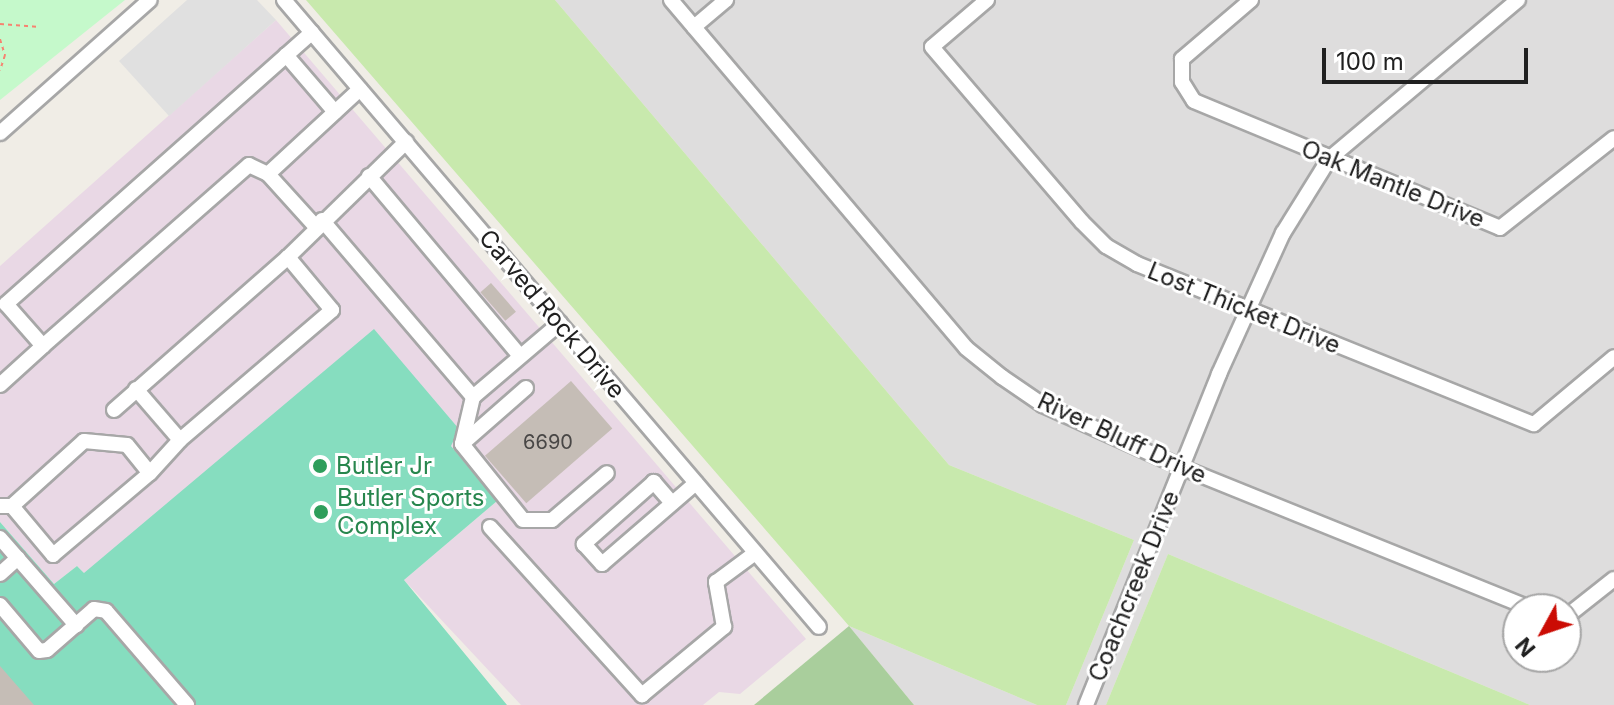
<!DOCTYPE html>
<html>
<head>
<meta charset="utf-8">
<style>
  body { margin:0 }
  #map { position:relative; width:1614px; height:705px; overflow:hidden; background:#f0ede6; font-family:Inter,sans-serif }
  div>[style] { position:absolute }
  .residential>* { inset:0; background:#dedddd }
  .industrial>* { inset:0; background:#e9d8e5 }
  .grass>* { inset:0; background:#c8e9ad }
  .forest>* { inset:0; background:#a9ce9c }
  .park>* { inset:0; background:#c5f9cb }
  .pitch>* { inset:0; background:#86ddbf }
  .parking>* { inset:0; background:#e0e0e0 }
  .building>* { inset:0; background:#c5bdb6; transform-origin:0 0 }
  .path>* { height:2px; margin-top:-1px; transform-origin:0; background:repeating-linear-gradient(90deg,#f78370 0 4px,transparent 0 8px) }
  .roads { filter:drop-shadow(2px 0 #a7a7a7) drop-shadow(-2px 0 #a7a7a7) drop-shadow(0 2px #a7a7a7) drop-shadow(0 -2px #a7a7a7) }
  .minor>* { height:14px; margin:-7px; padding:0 7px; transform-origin:7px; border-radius:7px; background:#fff }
  .dots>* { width:22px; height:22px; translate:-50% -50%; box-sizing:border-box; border:4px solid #fff; border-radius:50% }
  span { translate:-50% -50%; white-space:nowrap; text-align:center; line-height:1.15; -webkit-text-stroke:6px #fff; paint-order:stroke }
  .number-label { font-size:20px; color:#494746 }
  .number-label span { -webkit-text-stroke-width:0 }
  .street-label { font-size:24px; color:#202020 }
  .leisure-label { font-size:24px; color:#27864d }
  .left { translate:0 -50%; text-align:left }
  .north { position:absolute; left:1502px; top:593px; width:80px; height:80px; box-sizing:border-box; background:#fff; border:2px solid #a6a6a6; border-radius:50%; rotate:230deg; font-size:22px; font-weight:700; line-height:32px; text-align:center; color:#202020 }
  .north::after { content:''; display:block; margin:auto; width:28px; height:36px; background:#cb0c04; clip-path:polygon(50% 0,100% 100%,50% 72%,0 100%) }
  .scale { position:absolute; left:1322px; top:48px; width:206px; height:36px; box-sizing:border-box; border:4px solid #202020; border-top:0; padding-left:10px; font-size:24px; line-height:28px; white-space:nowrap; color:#202020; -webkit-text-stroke:6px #fff; paint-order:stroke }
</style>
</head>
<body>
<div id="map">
  <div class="residential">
    <div style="clip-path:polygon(evenodd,555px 0,1614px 0,1614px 705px,1530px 705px,1168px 554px,1106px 705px,1066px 705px,1134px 540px,949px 465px,555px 0,1518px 609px,1566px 609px,1566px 657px,1518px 657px,1518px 609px)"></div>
    <div style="clip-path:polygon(849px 626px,1037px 705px,914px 705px)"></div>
  </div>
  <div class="industrial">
    <div style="clip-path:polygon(276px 20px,806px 639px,740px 694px,719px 692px,703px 705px,521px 705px,404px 580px,497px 501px,451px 446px,84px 573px,77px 566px,54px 584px,0 522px,0 266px)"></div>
  </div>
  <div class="grass">
    <div style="clip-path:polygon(306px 0,555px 0,949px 465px,1134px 540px,1066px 705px,1037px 705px,849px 626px)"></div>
    <div style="clip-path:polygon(1168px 554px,1530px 705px,1106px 705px)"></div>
  </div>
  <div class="forest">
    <div style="clip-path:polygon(849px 626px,914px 705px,754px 705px)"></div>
  </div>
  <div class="park">
    <div style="clip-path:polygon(0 0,125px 0,0 100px)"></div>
  </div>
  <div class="pitch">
    <div style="clip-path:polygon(374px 329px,459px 429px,451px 446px,497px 501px,404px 580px,507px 705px,0 705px,0 522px,54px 584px,77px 566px,84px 573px)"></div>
  </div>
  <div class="parking">
    <div style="clip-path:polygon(187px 0,257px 0,276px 20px,169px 116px,119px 61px)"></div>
  </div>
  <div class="building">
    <div style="left:491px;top:283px;width:38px;height:14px;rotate:49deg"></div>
    <div style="left:571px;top:381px;width:63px;height:114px;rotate:49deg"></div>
    <div style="clip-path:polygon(0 666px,34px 705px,0 705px)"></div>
  </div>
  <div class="path">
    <div style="left:0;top:24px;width:40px;rotate:4.3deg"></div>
    <div style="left:0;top:39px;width:17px;rotate:73deg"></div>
    <div style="left:5px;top:55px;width:16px;rotate:108deg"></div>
  </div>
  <div class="roads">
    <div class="minor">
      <div style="left:284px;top:0;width:824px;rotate:49.53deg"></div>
      <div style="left:671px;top:0;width:456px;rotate:49.7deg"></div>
      <div style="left:966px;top:348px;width:46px;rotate:38.9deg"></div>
      <div style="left:1002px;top:377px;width:50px;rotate:34.3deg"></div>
      <div style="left:1043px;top:405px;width:154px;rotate:24.2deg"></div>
      <div style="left:1183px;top:468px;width:376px;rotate:22deg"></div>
      <div style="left:987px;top:0;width:72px;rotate:139.5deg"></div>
      <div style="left:932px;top:47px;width:230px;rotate:49.4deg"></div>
      <div style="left:1082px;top:222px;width:34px;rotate:45deg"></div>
      <div style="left:1106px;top:246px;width:36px;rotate:30deg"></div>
      <div style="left:1137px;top:264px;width:428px;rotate:22deg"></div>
      <div style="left:1534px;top:424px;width:104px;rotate:-39.9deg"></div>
      <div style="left:1251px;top:0;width:91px;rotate:139.5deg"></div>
      <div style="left:1182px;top:59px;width:23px;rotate:90deg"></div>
      <div style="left:1182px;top:82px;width:22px;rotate:58deg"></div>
      <div style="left:1194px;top:101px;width:331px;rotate:22.5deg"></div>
      <div style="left:1500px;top:228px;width:145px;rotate:-38.3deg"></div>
      <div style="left:694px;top:27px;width:42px;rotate:-40.2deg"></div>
      <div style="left:286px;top:55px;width:75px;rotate:49.3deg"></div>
      <div style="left:0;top:133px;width:200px;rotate:-41.6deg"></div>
      <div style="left:268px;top:174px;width:21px;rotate:-155deg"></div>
      <div style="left:249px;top:165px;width:274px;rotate:138.7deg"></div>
      <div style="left:43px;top:346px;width:56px;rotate:-131.4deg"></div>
      <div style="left:6px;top:304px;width:409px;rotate:-41.6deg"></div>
      <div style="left:369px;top:176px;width:235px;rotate:50deg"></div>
      <div style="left:322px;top:220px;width:233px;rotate:49.5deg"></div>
      <div style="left:316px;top:227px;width:72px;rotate:-132.2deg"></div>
      <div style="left:268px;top:174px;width:125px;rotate:-42.7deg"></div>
      <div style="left:560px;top:323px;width:114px;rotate:139.6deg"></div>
      <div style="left:473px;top:397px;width:48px;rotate:103.2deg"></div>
      <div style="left:462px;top:444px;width:97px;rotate:51.2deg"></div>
      <div style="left:523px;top:520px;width:29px"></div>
      <div style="left:552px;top:520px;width:72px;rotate:-40.5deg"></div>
      <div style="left:0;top:385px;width:58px;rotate:-42.2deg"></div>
      <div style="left:136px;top:389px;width:67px;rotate:49.2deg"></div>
      <div style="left:114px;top:410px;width:232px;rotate:-41.3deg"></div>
      <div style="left:288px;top:257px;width:165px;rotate:-44.3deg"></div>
      <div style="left:462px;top:444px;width:85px;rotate:-41.2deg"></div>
      <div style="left:672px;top:503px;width:28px;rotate:-131deg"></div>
      <div style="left:654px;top:482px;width:94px;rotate:138.5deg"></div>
      <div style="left:584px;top:544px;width:27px;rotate:48deg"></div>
      <div style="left:602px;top:564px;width:124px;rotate:-40.8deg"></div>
      <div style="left:0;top:506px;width:12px"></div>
      <div style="left:12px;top:506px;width:64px;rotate:50.1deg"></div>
      <div style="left:53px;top:555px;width:127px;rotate:-40.2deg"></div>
      <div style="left:150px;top:473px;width:45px;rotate:-47.7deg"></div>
      <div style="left:180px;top:440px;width:200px;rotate:-40.5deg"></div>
      <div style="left:332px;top:310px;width:69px;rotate:-129.7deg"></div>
      <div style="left:12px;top:506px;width:97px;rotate:-42.1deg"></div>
      <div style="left:84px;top:441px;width:43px;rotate:5.3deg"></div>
      <div style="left:127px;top:445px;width:36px;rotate:51deg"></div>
      <div style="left:490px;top:527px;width:227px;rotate:47.9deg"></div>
      <div style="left:642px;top:695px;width:107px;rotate:-39.7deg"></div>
      <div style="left:724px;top:627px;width:46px;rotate:-100.1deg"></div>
      <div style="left:716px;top:582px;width:49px;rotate:-36.6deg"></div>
      <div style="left:0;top:538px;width:116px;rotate:48.9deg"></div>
      <div style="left:0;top:574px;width:24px;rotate:-42deg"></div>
      <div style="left:0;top:605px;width:60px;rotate:49.7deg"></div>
      <div style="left:39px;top:651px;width:8px;rotate:-7deg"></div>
      <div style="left:47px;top:650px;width:62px;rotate:-41.1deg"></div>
      <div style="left:94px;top:609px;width:12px;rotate:9deg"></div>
      <div style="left:106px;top:611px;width:124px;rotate:49.2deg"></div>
      <div style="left:1566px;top:617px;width:61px;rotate:-38.4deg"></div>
      <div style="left:1086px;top:705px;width:357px;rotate:-68.1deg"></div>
      <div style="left:1219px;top:374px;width:155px;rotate:-65.6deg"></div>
      <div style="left:1283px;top:233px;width:87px;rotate:-58.1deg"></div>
      <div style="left:1329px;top:159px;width:247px;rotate:-40.1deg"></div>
    </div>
  </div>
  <div class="dots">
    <div style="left:320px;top:466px;background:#2e9e5b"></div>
    <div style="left:321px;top:512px;background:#2e9e5b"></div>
  </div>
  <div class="number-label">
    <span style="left:548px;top:442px">6690</span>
  </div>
  <div class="street-label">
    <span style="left:1393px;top:184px;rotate:22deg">Oak Mantle Drive</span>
    <span style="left:1244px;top:308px;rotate:22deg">Lost Thicket Drive</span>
    <span style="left:552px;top:314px;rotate:50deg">Carved Rock Drive</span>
    <span style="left:1122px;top:438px;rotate:25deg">River Bluff Drive</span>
    <span style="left:1134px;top:586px;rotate:-68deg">Coachcreek Drive</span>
  </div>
  <div class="leisure-label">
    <span class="left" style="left:336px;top:466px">Butler Jr</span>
    <span class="left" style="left:337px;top:512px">Butler Sports<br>Complex</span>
  </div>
  <div class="north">N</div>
  <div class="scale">100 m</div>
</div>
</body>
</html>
